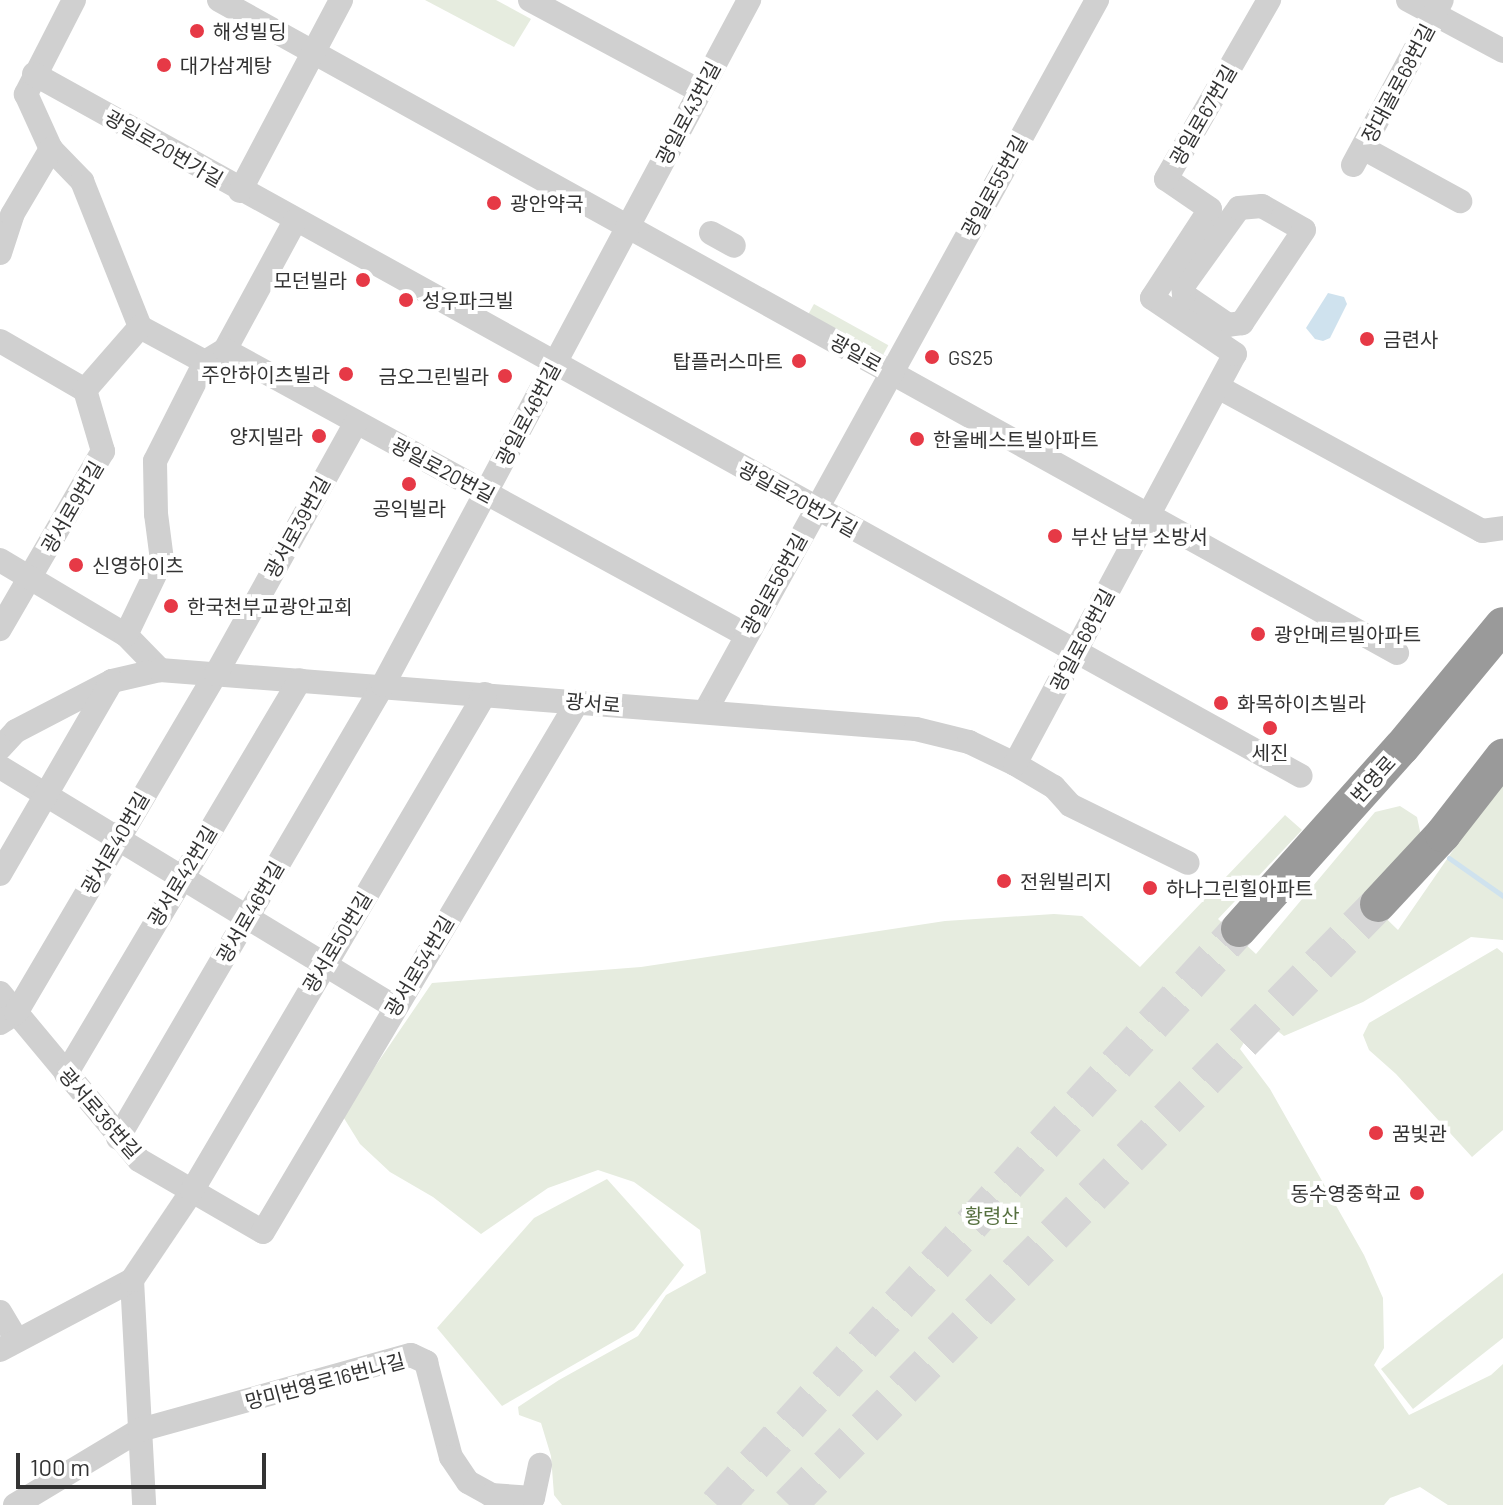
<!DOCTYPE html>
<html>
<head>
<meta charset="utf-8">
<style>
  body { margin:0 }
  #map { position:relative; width:1503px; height:1505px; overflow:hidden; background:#fff; font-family:Barlow,"Noto Sans KR",sans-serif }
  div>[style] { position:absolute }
  .green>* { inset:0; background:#e6ecdf; transform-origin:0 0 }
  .water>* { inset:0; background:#cfe2ee }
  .stream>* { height:5px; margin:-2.5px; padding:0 2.5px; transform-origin:2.5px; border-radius:2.5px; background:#cfe2ee }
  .highway-tunnel>* { height:36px; margin-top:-18px; transform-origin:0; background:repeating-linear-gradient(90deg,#d6d6d6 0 36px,transparent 0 54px) }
  .minor>* { height:24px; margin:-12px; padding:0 12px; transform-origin:12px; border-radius:12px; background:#d0d0d0 }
  .highway>* { height:36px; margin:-18px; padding:0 18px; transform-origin:18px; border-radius:18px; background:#9a9a9a }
  .dots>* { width:22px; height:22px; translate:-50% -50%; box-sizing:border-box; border:4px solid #fff; border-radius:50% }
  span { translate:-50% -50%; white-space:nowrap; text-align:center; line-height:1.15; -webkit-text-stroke:8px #fff; paint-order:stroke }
  .poi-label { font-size:20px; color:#333 }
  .left { translate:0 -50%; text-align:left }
  .right { translate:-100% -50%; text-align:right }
  .street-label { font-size:20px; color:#333 }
  .park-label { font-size:20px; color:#56703f }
  .scale { position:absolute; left:16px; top:1453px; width:250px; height:36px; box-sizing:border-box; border:4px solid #333; border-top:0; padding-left:10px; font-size:24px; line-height:28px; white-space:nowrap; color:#333; -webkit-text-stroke:6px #fff; paint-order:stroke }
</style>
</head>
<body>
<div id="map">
  <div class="green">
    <div style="clip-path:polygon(425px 0,496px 0,531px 19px,514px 47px)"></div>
    <div style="left:814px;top:304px;width:85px;height:22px;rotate:29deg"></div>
    <div style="clip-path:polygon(1503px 778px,1503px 940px,1471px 937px,1363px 1002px,1284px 1036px,1260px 1017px,1240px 1049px,1270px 1089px,1364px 1255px,1383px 1298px,1384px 1348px,1374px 1365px,1409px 1415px,1491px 1375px,1503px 1364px,1503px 1505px,1448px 1505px,1420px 1487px,1390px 1498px,1384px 1505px,562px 1505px,554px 1495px,551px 1456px,541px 1423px,519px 1415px,518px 1407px,559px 1380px,638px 1336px,666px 1295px,706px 1273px,700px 1230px,634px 1182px,598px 1170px,548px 1188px,481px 1234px,433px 1197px,390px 1172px,360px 1144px,342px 1115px,432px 983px,641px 967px,945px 921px,1054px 914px,1082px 916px,1140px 967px,1285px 815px,1302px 830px,1218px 919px,1256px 954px,1375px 812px,1400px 806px,1417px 817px,1421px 836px,1366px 899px,1398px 930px)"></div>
    <div style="clip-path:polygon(1497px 948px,1503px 953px,1503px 1130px,1472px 1157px,1396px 1074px,1369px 1050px,1363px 1035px,1369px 1023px)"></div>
    <div style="clip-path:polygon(607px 1179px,684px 1265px,634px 1330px,502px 1406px,437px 1328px,534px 1218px)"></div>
    <div style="clip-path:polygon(1503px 1273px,1503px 1338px,1413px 1409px,1381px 1369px)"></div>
  </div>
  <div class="water">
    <div style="clip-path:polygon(1328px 293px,1344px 297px,1347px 304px,1330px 338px,1323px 341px,1315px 339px,1306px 328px)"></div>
  </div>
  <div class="stream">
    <div style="left:1449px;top:858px;width:66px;rotate:35.1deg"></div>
  </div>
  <div class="highway-tunnel">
    <div style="left:717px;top:1505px;width:777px;rotate:-47.82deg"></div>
    <div style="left:789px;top:1505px;width:841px;rotate:-45.58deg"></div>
  </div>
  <div class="minor">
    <div style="left:74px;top:0;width:106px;rotate:117.1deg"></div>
    <div style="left:26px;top:94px;width:60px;rotate:65.6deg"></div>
    <div style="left:51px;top:149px;width:45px;rotate:45.9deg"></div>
    <div style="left:82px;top:181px;width:157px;rotate:68.3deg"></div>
    <div style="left:140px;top:327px;width:74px;rotate:28.3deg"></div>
    <div style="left:219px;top:0;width:1347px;rotate:29deg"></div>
    <div style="left:530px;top:0;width:193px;rotate:28.2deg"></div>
    <div style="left:1408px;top:0;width:108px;rotate:28.2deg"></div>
    <div style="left:34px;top:74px;width:1448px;rotate:28.99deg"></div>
    <div style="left:1363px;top:148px;width:111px;rotate:28.7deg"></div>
    <div style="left:1353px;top:165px;width:187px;rotate:-61.7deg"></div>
    <div style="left:240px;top:191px;width:216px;rotate:-62.1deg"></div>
    <div style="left:1262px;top:206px;width:48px;rotate:29.7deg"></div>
    <div style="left:1304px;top:230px;width:112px;rotate:123.7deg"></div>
    <div style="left:1242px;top:323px;width:14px;rotate:172deg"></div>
    <div style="left:1228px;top:325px;width:53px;rotate:-145.7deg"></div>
    <div style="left:1184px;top:295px;width:9px;rotate:-96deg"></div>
    <div style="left:1183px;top:286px;width:96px;rotate:-54.3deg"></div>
    <div style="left:1239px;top:208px;width:23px;rotate:-5deg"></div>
    <div style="left:711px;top:233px;width:26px;rotate:29deg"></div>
    <div style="left:0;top:253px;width:40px;rotate:-72deg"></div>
    <div style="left:12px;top:215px;width:77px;rotate:-59.4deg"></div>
    <div style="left:0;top:341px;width:98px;rotate:30deg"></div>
    <div style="left:85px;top:390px;width:64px;rotate:73.6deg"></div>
    <div style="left:103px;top:451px;width:206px;rotate:120.1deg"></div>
    <div style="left:225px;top:350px;width:147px;rotate:-61.5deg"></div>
    <div style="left:205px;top:362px;width:23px;rotate:-31deg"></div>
    <div style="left:225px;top:350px;width:594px;rotate:28.68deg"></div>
    <div style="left:1218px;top:387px;width:301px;rotate:28.6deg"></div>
    <div style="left:1482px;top:531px;width:21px;rotate:-8deg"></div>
    <div style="left:85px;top:390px;width:84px;rotate:-48.9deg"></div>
    <div style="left:0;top:560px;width:147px;rotate:30.8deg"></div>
    <div style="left:126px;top:635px;width:49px;rotate:45.8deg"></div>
    <div style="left:126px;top:635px;width:83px;rotate:-64.4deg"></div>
    <div style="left:162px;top:560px;width:46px;rotate:-97.4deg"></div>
    <div style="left:156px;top:514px;width:53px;rotate:-91.1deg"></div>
    <div style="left:155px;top:461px;width:111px;rotate:-63.2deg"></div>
    <div style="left:705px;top:712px;width:813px;rotate:-61.16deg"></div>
    <div style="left:0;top:748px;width:23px;rotate:-47deg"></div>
    <div style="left:16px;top:731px;width:108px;rotate:-27.5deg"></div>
    <div style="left:112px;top:681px;width:49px;rotate:-12.9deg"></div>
    <div style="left:160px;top:670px;width:758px;rotate:4.46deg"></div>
    <div style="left:916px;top:729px;width:55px;rotate:13.8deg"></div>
    <div style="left:969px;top:742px;width:51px;rotate:25.6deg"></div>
    <div style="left:1015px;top:764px;width:45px;rotate:30.5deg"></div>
    <div style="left:1054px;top:787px;width:24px;rotate:48deg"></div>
    <div style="left:1070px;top:805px;width:131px;rotate:26.2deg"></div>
    <div style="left:1015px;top:764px;width:465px;rotate:-61.8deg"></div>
    <div style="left:1235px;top:354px;width:100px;rotate:-146deg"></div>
    <div style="left:1152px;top:298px;width:106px;rotate:-56.9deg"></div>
    <div style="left:1210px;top:209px;width:53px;rotate:-145.7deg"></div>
    <div style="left:1166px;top:179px;width:207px;rotate:-60.1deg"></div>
    <div style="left:0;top:767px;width:462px;rotate:31.3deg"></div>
    <div style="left:0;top:874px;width:223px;rotate:-59.9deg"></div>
    <div style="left:0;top:993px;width:217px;rotate:50.2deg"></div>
    <div style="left:139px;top:1160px;width:143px;rotate:30.1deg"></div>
    <div style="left:263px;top:1232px;width:617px;rotate:-59.32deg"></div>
    <div style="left:0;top:1023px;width:19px;rotate:-32deg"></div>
    <div style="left:16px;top:1013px;width:394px;rotate:-59.5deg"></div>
    <div style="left:216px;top:674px;width:288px;rotate:-60.9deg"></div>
    <div style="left:66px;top:1074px;width:458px;rotate:-59.3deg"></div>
    <div style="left:118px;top:1138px;width:525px;rotate:-59.67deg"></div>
    <div style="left:383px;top:685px;width:777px;rotate:-61.88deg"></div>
    <div style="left:132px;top:1280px;width:225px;rotate:86.9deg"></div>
    <div style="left:0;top:1312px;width:31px;rotate:59deg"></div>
    <div style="left:0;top:1350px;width:149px;rotate:-27.9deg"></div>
    <div style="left:132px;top:1280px;width:107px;rotate:-56deg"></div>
    <div style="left:192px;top:1191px;width:577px;rotate:-59.48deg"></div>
    <div style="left:15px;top:1505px;width:146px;rotate:-31deg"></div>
    <div style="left:140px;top:1430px;width:281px;rotate:-15.5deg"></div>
    <div style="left:411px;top:1355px;width:17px;rotate:25deg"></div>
    <div style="left:426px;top:1362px;width:98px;rotate:75.3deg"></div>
    <div style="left:451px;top:1457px;width:30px;rotate:56deg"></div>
    <div style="left:468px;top:1482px;width:26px;rotate:29deg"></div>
    <div style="left:491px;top:1495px;width:42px;rotate:4.1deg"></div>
    <div style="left:533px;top:1498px;width:34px;rotate:-78deg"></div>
  </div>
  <div class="highway">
    <div style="left:1378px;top:904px;width:96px;rotate:-47.1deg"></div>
    <div style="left:1443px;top:834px;width:98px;rotate:-52.1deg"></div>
    <div style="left:1239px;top:929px;width:244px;rotate:-48.2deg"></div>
    <div style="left:1402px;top:747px;width:158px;rotate:-50.4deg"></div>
  </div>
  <div class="dots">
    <div style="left:197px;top:31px;background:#e63946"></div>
    <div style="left:164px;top:65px;background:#e63946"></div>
    <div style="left:494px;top:203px;background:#e63946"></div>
    <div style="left:363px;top:280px;background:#e63946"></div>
    <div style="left:406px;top:300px;background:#e63946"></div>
    <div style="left:1367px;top:339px;background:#e63946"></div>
    <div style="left:932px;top:357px;background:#e63946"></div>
    <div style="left:799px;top:361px;background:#e63946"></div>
    <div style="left:346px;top:374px;background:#e63946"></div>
    <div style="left:505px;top:376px;background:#e63946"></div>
    <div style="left:319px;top:436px;background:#e63946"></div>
    <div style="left:917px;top:439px;background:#e63946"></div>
    <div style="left:409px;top:484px;background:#e63946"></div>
    <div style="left:1055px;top:536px;background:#e63946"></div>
    <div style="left:76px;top:565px;background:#e63946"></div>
    <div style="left:171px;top:606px;background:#e63946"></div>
    <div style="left:1258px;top:634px;background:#e63946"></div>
    <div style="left:1221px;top:703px;background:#e63946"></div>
    <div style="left:1270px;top:728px;background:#e63946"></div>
    <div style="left:1004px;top:881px;background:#e63946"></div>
    <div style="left:1150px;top:888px;background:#e63946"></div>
    <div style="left:1376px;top:1133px;background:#e63946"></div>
    <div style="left:1417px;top:1193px;background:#e63946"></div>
  </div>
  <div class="poi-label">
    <span class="left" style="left:213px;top:31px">해성빌딩</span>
    <span class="left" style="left:180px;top:65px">대가삼계탕</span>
    <span class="left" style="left:510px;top:203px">광안약국</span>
    <span class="right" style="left:347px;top:280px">모던빌라</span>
    <span class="left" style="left:422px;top:300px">성우파크빌</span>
    <span class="left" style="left:1383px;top:339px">금련사</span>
    <span class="left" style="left:948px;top:357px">GS25</span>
    <span class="right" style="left:783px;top:361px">탑플러스마트</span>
    <span class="right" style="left:330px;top:374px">주안하이츠빌라</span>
    <span class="right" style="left:489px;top:376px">금오그린빌라</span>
    <span class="right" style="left:303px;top:436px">양지빌라</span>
    <span class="left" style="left:933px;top:439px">한울베스트빌아파트</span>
    <span style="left:409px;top:508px">공익빌라</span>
    <span class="left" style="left:1071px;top:536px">부산 남부 소방서</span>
    <span class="left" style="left:92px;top:565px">신영하이츠</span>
    <span class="left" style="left:187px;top:606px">한국천부교광안교회</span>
    <span class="left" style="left:1274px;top:634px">광안메르빌아파트</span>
    <span class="left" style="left:1237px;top:703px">화목하이츠빌라</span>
    <span style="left:1270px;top:752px">세진</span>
    <span class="left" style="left:1020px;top:881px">전원빌리지</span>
    <span class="left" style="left:1166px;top:888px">하나그린힐아파트</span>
    <span class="left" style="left:1392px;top:1133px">꿈빛관</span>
    <span class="right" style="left:1401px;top:1193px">동수영중학교</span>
  </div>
  <div class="street-label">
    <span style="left:1398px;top:83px;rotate:-62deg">장대골로68번길</span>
    <span style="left:688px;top:113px;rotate:-62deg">광일로43번길</span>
    <span style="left:1203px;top:115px;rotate:-60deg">광일로67번길</span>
    <span style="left:164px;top:148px;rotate:30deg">광일로20번가길</span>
    <span style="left:994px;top:186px;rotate:-61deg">광일로55번길</span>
    <span style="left:856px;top:353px;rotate:29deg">광일로</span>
    <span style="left:528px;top:414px;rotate:-62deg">광일로46번길</span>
    <span style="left:443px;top:470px;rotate:28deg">광일로20번길</span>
    <span style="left:798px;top:499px;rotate:29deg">광일로20번가길</span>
    <span style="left:72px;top:507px;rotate:-60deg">광서로9번길</span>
    <span style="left:297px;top:527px;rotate:-61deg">광서로39번길</span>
    <span style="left:774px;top:584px;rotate:-61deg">광일로56번길</span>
    <span style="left:1082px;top:640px;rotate:-62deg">광일로68번길</span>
    <span style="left:593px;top:703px;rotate:5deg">광서로</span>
    <span style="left:1373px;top:779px;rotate:-48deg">번영로</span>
    <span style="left:115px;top:843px;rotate:-60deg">광서로40번길</span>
    <span style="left:182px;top:876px;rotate:-59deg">광서로42번길</span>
    <span style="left:250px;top:912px;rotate:-60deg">광서로46번길</span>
    <span style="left:337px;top:942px;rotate:-59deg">광서로50번길</span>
    <span style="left:419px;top:966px;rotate:-59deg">광서로54번길</span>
    <span style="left:100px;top:1113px;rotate:49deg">광서로36번길</span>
    <span style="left:325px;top:1381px;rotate:-15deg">망미번영로16번나길</span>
  </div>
  <div class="park-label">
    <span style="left:992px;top:1215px">황령산</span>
  </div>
  <div class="scale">100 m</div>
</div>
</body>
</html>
